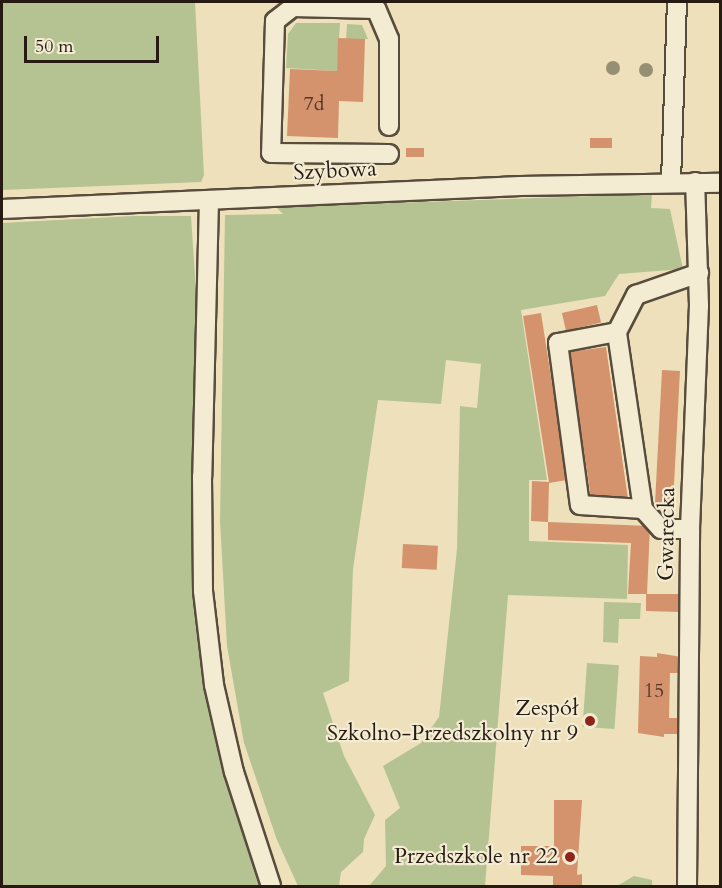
<!DOCTYPE html>
<html>
<head>
<meta charset="utf-8">
<style>
  body { margin:0 }
  #map { position:relative; width:722px; height:888px; overflow:hidden; background:#ede0ba; font-family:Cardo,serif }
  div>[style] { position:absolute }
  .green>* { inset:0; background:#b5c392; transform-origin:0 0 }
  .building>* { inset:0; background:#d4936d; transform-origin:0 0 }
  .roads { filter:drop-shadow(2px 0 #584c3d) drop-shadow(-2px 0 #584c3d) drop-shadow(0 2px #584c3d) drop-shadow(0 -2px #584c3d) }
  .minor>* { height:18px; margin:-9px; padding:0 9px; transform-origin:9px; border-radius:9px; background:#f3ebd2 }
  .trees>* { width:14px; height:14px; margin:-7px; border-radius:50%; background:#978f73 }
  .dots>* { width:16px; height:16px; translate:-50% -50%; box-sizing:border-box; border:3px solid #f3ebd2; border-radius:50% }
  span { translate:-50% -50%; white-space:nowrap; text-align:center; line-height:1.15; -webkit-text-stroke:4.5px #f3ebd2; paint-order:stroke }
  .number-label { font-size:20px; color:#52382a }
  .number-label span { -webkit-text-stroke-width:0 }
  .street-label { font-size:22px; color:#261a13 }
  .poi-label { font-size:22px; color:#261a13 }
  .right { translate:-100% -50%; text-align:right }
  .frame { position:absolute; inset:0; border:3px solid #261a13; pointer-events:none }
  .scale { position:absolute; left:24px; top:36px; width:135px; height:27px; box-sizing:border-box; border:3px solid #261a13; border-top:0; padding-left:8px; font-size:18px; line-height:21px; white-space:nowrap; color:#261a13; -webkit-text-stroke:4px #f3ebd2; paint-order:stroke }
</style>
</head>
<body>
<div id="map">
  <div class="green">
    <div style="clip-path:polygon(2px 2px,195px 2px,204px 175px,201px 182px,2px 190px)"></div>
    <div style="clip-path:polygon(296px 23px,340px 23px,337px 71px,286px 68px,288px 34px)"></div>
    <div style="clip-path:polygon(347px 24px,362px 25px,368px 39px,346px 39px)"></div>
    <div style="clip-path:polygon(652px 194px,651px 208px,670px 209px,683px 269px,619px 274px,605px 296px,521px 310px,547px 480px,529px 480px,529px 541px,628px 545px,627px 599px,508px 595px,485px 886px,369px 886px,386px 866px,385px 820px,400px 808px,383px 766px,421px 743px,439px 717px,457px 549px,460px 406px,477px 408px,481px 364px,446px 360px,441px 404px,378px 400px,353px 569px,349px 681px,323px 693px,344px 756px,375px 815px,364px 839px,363px 852px,341px 872px,339px 886px,298px 886px,277px 840px,244px 743px,227px 646px,220px 521px,225px 215px,283px 214px,276px 207px)"></div>
    <div style="clip-path:polygon(133px 216px,191px 216px,196px 291px,199px 599px,262px 886px,2px 886px,2px 223px)"></div>
    <div style="clip-path:polygon(604px 602px,641px 603px,640px 619px,619px 619px,618px 643px,603px 642px)"></div>
    <div style="left:587px;top:663px;width:32px;height:64px;rotate:4deg"></div>
    <div style="clip-path:polygon(634px 876px,652px 880px,652px 886px,617px 886px)"></div>
  </div>
  <div class="building">
    <div style="clip-path:polygon(338px 38px,365px 39px,363px 102px,339px 101px,338px 138px,287px 136px,290px 69px,337px 71px)"></div>
    <div style="left:590px;top:138px;width:22px;height:10px"></div>
    <div style="left:406px;top:148px;width:18px;height:9px"></div>
    <div style="left:597px;top:305px;width:18px;height:36px;rotate:77deg"></div>
    <div style="clip-path:polygon(541px 313px,567px 480px,549px 483px,548px 522px,531px 521px,532px 481px,549px 482px,523px 316px)"></div>
    <div style="clip-path:polygon(606px 347px,628px 499px,610px 502px,609px 496px,591px 498px,569px 352px)"></div>
    <div style="left:662px;top:370px;width:18px;height:134px;rotate:3deg"></div>
    <div style="clip-path:polygon(548px 522px,650px 526px,647px 594px,681px 594px,680px 612px,646px 611px,646px 594px,628px 594px,631px 543px,548px 540px)"></div>
    <div style="left:403px;top:544px;width:35px;height:24px;rotate:3deg"></div>
    <div style="clip-path:polygon(657px 653px,682px 657px,682px 673px,670px 673px,669px 718px,680px 718px,680px 734px,664px 734px,664px 737px,638px 733px,640px 656px,657px 657px)"></div>
    <div style="clip-path:polygon(554px 800px,582px 800px,577px 875px,582px 874px,582px 886px,553px 886px,553px 876px,521px 875px,521px 846px,554px 846px)"></div>
  </div>
  <div class="roads">
    <div class="minor">
      <div style="left:389px;top:126px;width:87px;rotate:-90deg"></div>
      <div style="left:389px;top:39px;width:33px;rotate:-113deg"></div>
      <div style="left:376px;top:9px;width:83px;rotate:-178.6deg"></div>
      <div style="left:293px;top:7px;width:23px;rotate:142deg"></div>
      <div style="left:275px;top:21px;width:132px;rotate:91.7deg"></div>
      <div style="left:271px;top:153px;width:118px;rotate:0.5deg"></div>
      <div style="left:671px;top:182px;width:180px;rotate:-88.1deg"></div>
      <div style="left:209px;top:200px;width:277px;rotate:91.4deg"></div>
      <div style="left:202px;top:477px;width:114px;rotate:89.5deg"></div>
      <div style="left:203px;top:591px;width:95px;rotate:83.3deg"></div>
      <div style="left:214px;top:685px;width:89px;rotate:77.1deg"></div>
      <div style="left:234px;top:772px;width:120px;rotate:72deg"></div>
      <div style="left:2px;top:209px;width:519px;rotate:-2.54deg"></div>
      <div style="left:520px;top:186px;width:200px;rotate:-0.9deg"></div>
      <div style="left:617px;top:332px;width:60px;rotate:169.4deg"></div>
      <div style="left:558px;top:343px;width:163px;rotate:82.3deg"></div>
      <div style="left:580px;top:505px;width:63px;rotate:3.6deg"></div>
      <div style="left:690px;top:529px;width:29px;rotate:180deg"></div>
      <div style="left:661px;top:529px;width:27px;rotate:-132deg"></div>
      <div style="left:643px;top:509px;width:179px;rotate:-98.4deg"></div>
      <div style="left:617px;top:332px;width:42px;rotate:-62.8deg"></div>
      <div style="left:636px;top:295px;width:67px;rotate:-19.2deg"></div>
      <div style="left:687px;top:886px;width:357px;rotate:-89.5deg"></div>
      <div style="left:690px;top:529px;width:223px;rotate:-87.7deg"></div>
      <div style="left:699px;top:306px;width:124px;rotate:-91.8deg"></div>
    </div>
  </div>
  <div class="trees">
    <div style="left:613px;top:68px"></div>
    <div style="left:646px;top:70px"></div>
  </div>
  <div class="dots">
    <div style="left:590px;top:721px;background:#8f2418"></div>
    <div style="left:570px;top:857px;background:#8f2418"></div>
  </div>
  <div class="number-label">
    <span style="left:314px;top:103px">7d</span>
    <span style="left:654px;top:690px">15</span>
  </div>
  <div class="street-label">
    <span style="left:335px;top:171px;rotate:-3deg">Szybowa</span>
    <span style="left:667px;top:534px;rotate:-89deg">Gwarecka</span>
  </div>
  <div class="poi-label">
    <span class="right" style="left:578px;top:721px">Zespół<br>Szkolno-Przedszkolny nr 9</span>
    <span class="right" style="left:558px;top:857px">Przedszkole nr 22</span>
  </div>
  <div class="frame"></div>
  <div class="scale">50 m</div>
</div>
</body>
</html>
